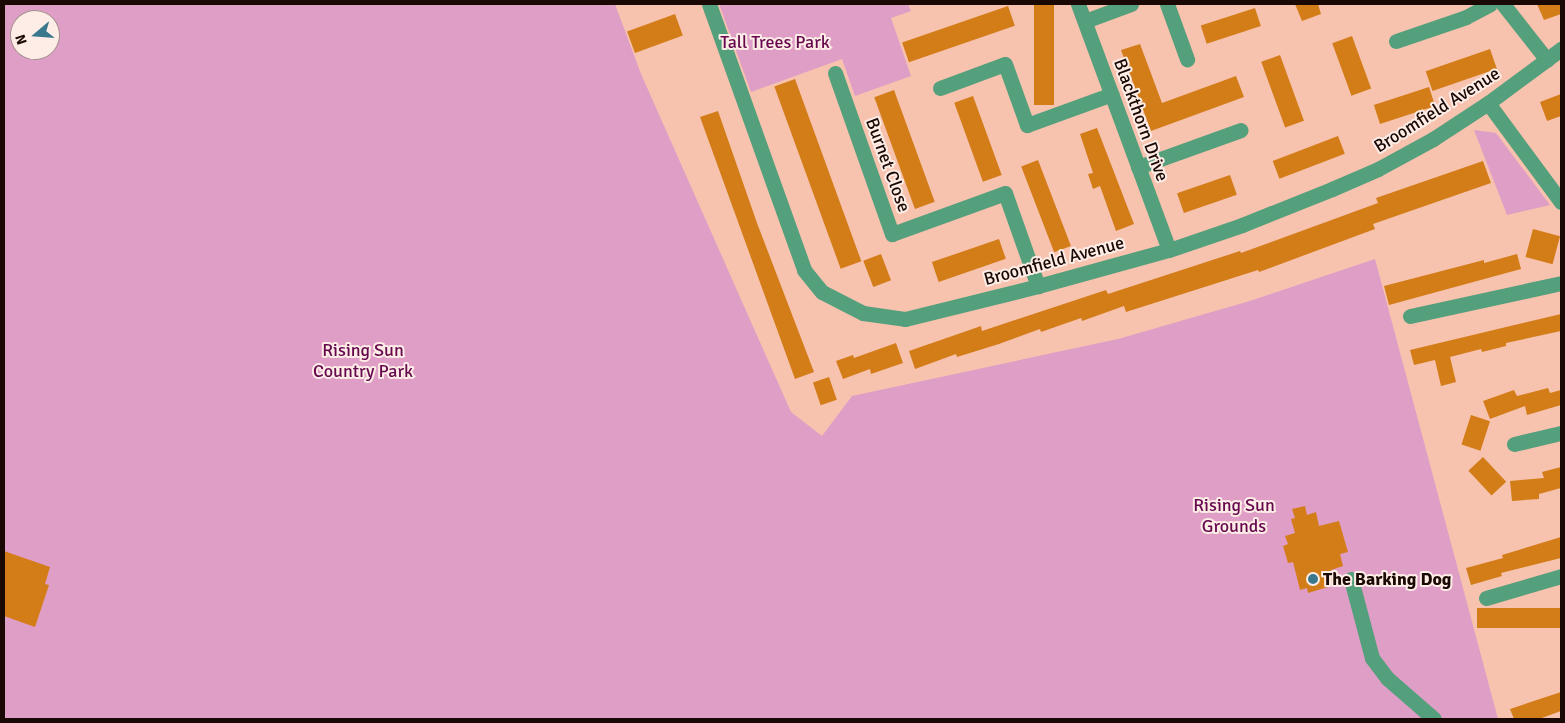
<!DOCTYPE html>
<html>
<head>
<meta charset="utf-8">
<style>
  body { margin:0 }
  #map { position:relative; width:1565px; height:723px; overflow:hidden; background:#f7c2ae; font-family:Signika,sans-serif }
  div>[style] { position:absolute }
  .green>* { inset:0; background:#df9ec6 }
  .building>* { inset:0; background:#d37d19; transform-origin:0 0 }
  .minor>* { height:15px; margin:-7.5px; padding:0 7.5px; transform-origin:7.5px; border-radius:7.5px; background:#549f7c }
  .dots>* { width:14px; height:14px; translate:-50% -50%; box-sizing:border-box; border:2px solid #fdede6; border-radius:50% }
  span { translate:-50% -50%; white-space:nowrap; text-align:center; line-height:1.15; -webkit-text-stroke:4px #fdede6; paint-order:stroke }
  .park-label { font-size:18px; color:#66084e }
  .street-label { font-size:18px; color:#190804 }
  .poi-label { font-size:18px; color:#190804; font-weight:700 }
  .left { translate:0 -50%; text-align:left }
  .frame { position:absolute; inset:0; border:5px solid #190804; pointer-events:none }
  .north { position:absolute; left:10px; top:10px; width:50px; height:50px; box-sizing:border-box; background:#fdede6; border:1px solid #a2918c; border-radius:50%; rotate:252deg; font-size:14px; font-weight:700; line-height:20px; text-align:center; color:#190804 }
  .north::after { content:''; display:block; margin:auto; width:18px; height:22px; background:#3a798d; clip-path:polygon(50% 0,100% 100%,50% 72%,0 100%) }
</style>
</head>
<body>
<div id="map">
  <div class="green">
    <div style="clip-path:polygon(evenodd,4px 4px,615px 4px,641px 74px,791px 412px,822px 436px,852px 396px,1118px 339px,1250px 301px,1375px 259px,1498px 719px,4px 719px,4px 4px,20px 20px,50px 20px,50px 50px,20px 50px,20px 20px)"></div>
    <div style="clip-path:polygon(719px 4px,908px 4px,911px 11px,891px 18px,911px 76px,855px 96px,842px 59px,751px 92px)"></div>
    <div style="clip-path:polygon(1474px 130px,1496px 133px,1550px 205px,1507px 215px)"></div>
  </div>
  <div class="building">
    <div style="left:1034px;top:4px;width:20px;height:101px"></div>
    <div style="clip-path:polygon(1295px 4px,1318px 4px,1321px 14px,1302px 21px)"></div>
    <div style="clip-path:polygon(1537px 4px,1561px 4px,1561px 14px,1544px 20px)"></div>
    <div style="left:1008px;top:6px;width:21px;height:112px;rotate:71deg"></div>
    <div style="left:1255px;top:8px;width:19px;height:57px;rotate:72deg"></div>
    <div style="left:675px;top:14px;width:23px;height:51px;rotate:70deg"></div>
    <div style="left:1352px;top:36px;width:56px;height:21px;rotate:70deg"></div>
    <div style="clip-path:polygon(1140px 44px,1162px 103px,1236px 76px,1244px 97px,1151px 131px,1121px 50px)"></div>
    <div style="left:1490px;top:49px;width:21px;height:68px;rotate:71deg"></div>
    <div style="left:1280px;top:55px;width:70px;height:20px;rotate:70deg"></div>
    <div style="left:795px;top:79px;width:194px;height:22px;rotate:70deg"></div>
    <div style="left:1429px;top:87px;width:20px;height:58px;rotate:72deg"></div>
    <div style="left:894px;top:90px;width:119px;height:21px;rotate:70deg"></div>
    <div style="clip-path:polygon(1561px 94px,1561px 116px,1547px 121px,1540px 102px)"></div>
    <div style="left:973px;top:96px;width:84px;height:20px;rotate:70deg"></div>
    <div style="clip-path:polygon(718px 111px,757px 223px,814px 372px,795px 379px,700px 117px)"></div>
    <div style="clip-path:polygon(1097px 128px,1134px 224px,1116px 231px,1100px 186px,1093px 189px,1088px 174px,1093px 173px,1080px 134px)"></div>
    <div style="left:1338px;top:136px;width:19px;height:70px;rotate:69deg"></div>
    <div style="left:1038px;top:160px;width:92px;height:18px;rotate:69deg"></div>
    <div style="clip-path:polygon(1483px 161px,1491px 183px,1373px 224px,1375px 229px,1259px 272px,1258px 270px,1126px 312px,1124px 306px,1082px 321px,1081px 318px,1041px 332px,1040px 329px,999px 344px,957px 357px,956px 354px,915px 369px,909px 351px,981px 326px,982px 331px,1106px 290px,1108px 294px,1240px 251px,1241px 253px,1378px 203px,1376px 198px)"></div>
    <div style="left:1230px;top:175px;width:21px;height:56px;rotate:71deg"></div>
    <div style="left:1533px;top:229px;width:28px;height:29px;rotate:15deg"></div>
    <div style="left:999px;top:239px;width:21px;height:71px;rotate:71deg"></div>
    <div style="left:881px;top:254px;width:28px;height:19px;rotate:69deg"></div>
    <div style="clip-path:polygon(1517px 254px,1521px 269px,1389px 305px,1384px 286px,1484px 260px,1484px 263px)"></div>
    <div style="clip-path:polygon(1561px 314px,1561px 331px,1506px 343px,1506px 346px,1482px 352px,1481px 349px,1450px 357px,1456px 382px,1441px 386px,1435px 360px,1414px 365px,1410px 350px)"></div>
    <div style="clip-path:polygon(896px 343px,903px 363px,871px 374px,870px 369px,843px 379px,836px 361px,853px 355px,854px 358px)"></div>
    <div style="left:829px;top:377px;width:24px;height:17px;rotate:71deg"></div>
    <div style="clip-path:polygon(1548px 388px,1550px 393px,1561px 390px,1561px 405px,1527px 415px,1525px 406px,1490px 419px,1483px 401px,1514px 390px,1517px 396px)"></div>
    <div style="left:1471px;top:415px;width:20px;height:31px;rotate:18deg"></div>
    <div style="left:1483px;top:457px;width:34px;height:20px;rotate:47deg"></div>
    <div style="clip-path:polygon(1561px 467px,1561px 488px,1539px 494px,1539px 499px,1512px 501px,1510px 481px,1544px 478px,1542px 472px)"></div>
    <div style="clip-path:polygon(1305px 506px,1307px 515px,1316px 512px,1319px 526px,1339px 521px,1348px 552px,1340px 554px,1343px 566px,1331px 570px,1334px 581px,1326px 583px,1328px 587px,1308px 593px,1307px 588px,1300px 590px,1293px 562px,1288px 563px,1283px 546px,1288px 544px,1285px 536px,1295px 533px,1291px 519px,1295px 518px,1292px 509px)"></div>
    <div style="clip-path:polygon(1561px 537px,1561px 558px,1501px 573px,1502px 576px,1471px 585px,1466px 568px,1503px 558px,1502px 555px)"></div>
    <div style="clip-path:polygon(4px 551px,50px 567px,45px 584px,49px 585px,35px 627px,4px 616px)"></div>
    <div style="left:1561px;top:608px;width:20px;height:84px;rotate:90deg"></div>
    <div style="clip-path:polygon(1561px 692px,1561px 711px,1539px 719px,1514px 719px,1510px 709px)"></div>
  </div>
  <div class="minor">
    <div style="left:709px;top:4px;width:282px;rotate:70.3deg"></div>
    <div style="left:804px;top:270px;width:28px;rotate:51deg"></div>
    <div style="left:822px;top:292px;width:46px;rotate:27.1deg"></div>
    <div style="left:863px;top:313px;width:42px;rotate:8.1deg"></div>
    <div style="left:905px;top:319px;width:137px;rotate:-13.9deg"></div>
    <div style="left:1038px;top:286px;width:136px;rotate:-15.4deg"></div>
    <div style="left:1169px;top:250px;width:77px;rotate:-18.9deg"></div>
    <div style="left:1242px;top:225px;width:97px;rotate:-21.8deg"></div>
    <div style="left:1332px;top:189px;width:50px;rotate:-23.5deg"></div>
    <div style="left:1378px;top:169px;width:63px;rotate:-28.6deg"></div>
    <div style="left:1433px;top:139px;width:66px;rotate:-33.2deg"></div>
    <div style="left:1488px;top:103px;width:91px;rotate:-36.5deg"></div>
    <div style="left:1078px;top:4px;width:262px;rotate:69.7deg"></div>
    <div style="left:1167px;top:4px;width:59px;rotate:70deg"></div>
    <div style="left:1503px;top:4px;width:71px;rotate:51.8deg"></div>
    <div style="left:1085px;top:21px;width:49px;rotate:-20.3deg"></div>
    <div style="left:1396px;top:41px;width:74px;rotate:-18.9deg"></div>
    <div style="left:1466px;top:17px;width:27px;rotate:-28deg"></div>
    <div style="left:835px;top:73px;width:171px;rotate:70.5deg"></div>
    <div style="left:892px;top:234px;width:120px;rotate:-19.9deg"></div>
    <div style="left:1005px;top:193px;width:99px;rotate:70.5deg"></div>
    <div style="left:940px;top:88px;width:69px;rotate:-20.3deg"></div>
    <div style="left:1005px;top:64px;width:65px;rotate:70.2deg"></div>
    <div style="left:1027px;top:125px;width:90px;rotate:-20deg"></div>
    <div style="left:1488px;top:103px;width:123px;rotate:53.6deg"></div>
    <div style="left:1138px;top:167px;width:109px;rotate:-19.8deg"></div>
    <div style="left:1410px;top:316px;width:155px;rotate:-12.3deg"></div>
    <div style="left:1514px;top:444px;width:48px;rotate:-13.2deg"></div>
    <div style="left:1351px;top:579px;width:82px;rotate:75.1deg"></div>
    <div style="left:1372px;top:658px;width:25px;rotate:53deg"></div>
    <div style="left:1387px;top:678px;width:62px;rotate:41.1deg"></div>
    <div style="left:1486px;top:598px;width:78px;rotate:-16.3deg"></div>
  </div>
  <div class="dots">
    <div style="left:1313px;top:579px;background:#3a798d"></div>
  </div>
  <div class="park-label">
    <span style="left:775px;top:42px">Tall Trees Park</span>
    <span style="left:363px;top:361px">Rising Sun<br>Country Park</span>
    <span style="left:1234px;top:516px">Rising Sun<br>Grounds</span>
  </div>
  <div class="street-label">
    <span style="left:1437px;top:110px;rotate:-32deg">Broomfield Avenue</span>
    <span style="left:1141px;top:120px;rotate:70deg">Blackthorn Drive</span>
    <span style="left:888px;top:165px;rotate:70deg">Burnet Close</span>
    <span style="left:1054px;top:261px;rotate:-15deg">Broomfield Avenue</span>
  </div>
  <div class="poi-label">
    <span class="left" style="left:1323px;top:579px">The Barking Dog</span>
  </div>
  <div class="frame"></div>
  <div class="north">N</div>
</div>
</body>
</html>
